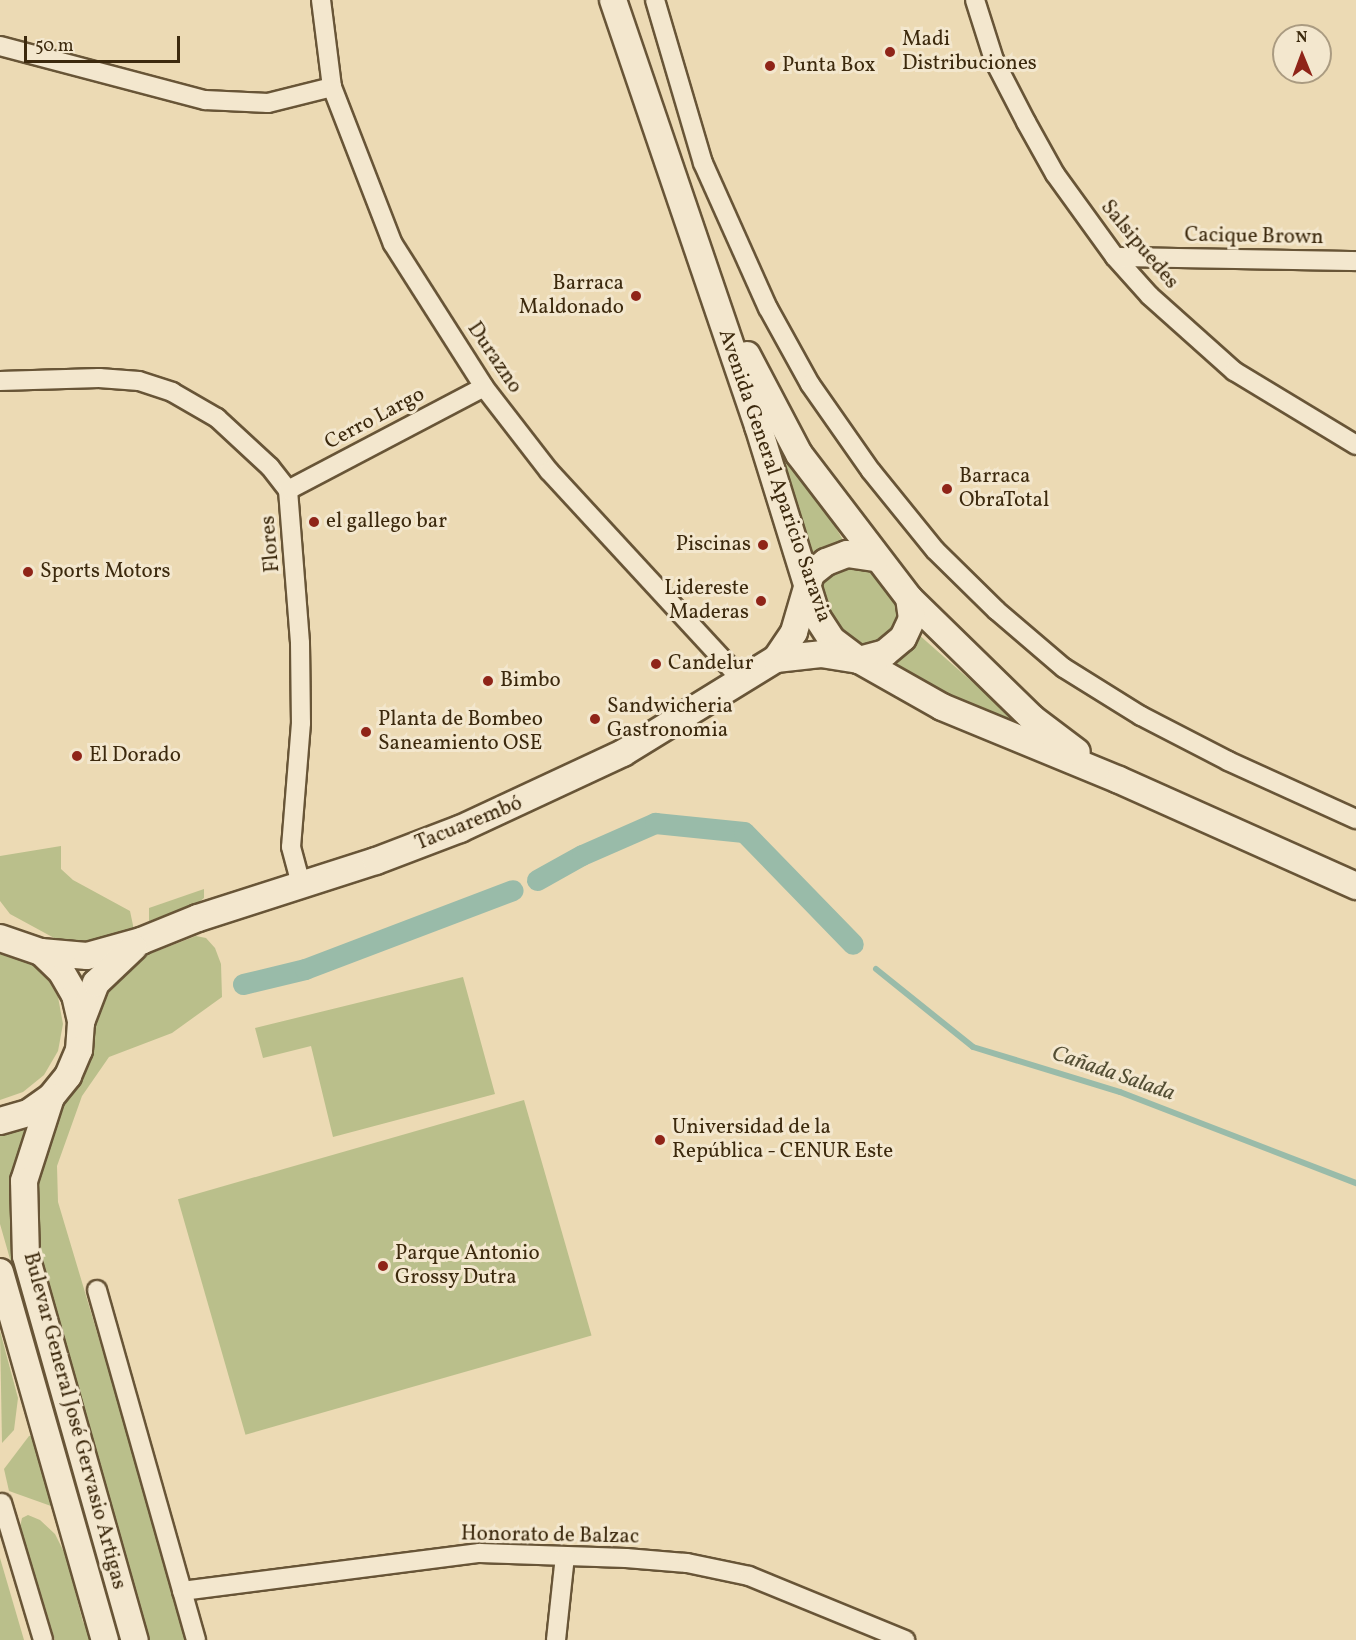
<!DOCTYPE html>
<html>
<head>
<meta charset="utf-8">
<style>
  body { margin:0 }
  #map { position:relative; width:1356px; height:1640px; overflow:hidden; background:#ecdab4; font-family:Vollkorn,serif }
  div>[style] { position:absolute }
  .green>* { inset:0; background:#babf8b; transform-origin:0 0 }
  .stream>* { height:6px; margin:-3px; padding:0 3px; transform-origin:3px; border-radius:3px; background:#99bba9 }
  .canal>* { height:21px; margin:-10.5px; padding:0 10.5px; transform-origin:10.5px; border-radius:10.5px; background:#99bba9 }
  .roads { filter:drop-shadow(2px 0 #685537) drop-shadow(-2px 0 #685537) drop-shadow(0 2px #685537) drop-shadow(0 -2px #685537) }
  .street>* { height:18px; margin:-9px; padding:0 9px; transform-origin:9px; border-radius:9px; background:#f3e7ce }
  .secondary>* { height:26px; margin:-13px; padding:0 13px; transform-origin:13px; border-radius:13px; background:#f3e7ce }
  .dots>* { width:16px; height:16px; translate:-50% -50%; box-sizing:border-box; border:3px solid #f3e7ce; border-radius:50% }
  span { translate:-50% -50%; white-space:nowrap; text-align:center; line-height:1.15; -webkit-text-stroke:6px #f3e7ce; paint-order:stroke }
  .poi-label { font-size:21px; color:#3c290d }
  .left { translate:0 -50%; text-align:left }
  .right { translate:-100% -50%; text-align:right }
  .street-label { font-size:21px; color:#3c290d }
  .water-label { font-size:22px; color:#534e34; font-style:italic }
  .north { position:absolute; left:1272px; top:24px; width:60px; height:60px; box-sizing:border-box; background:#f3e7ce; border:2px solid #aa9b81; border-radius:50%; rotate:359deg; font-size:16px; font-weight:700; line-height:24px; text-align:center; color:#3c290d }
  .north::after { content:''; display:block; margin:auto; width:21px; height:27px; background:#8f2418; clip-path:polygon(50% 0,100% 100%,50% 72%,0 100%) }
  .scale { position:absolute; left:24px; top:36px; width:156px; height:27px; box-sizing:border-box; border:3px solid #3c290d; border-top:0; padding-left:8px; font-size:18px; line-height:21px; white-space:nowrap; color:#3c290d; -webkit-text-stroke:4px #f3e7ce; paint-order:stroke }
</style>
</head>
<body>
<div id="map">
  <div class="green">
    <div style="clip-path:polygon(758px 395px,843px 540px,808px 557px)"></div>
    <div style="clip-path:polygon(834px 566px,877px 568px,896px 594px,903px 622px,888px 637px,867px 645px,855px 645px,831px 621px,819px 589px)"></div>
    <div style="clip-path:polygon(918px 634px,1028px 731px,885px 665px)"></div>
    <div style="clip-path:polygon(61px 846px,61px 869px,73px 880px,130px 911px,134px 930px,88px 948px,67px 945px,10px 914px,0 901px,0 856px)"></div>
    <div style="clip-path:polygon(204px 889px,204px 898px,198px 903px,149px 921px,149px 908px)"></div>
    <div style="clip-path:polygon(196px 936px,206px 938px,215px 948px,221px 964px,222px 997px,172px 1033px,109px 1057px,82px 1096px,57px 1166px,58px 1202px,189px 1640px,149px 1640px,38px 1257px,36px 1194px,38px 1170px,58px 1111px,92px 1055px,100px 995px,134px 960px)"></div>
    <div style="clip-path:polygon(0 949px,22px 956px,44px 973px,58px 997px,63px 1024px,58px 1051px,44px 1075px,23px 1092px,0 1100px)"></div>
    <div style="clip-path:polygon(463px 977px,495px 1094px,333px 1137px,311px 1046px,263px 1058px,255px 1028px)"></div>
    <div style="left:524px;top:1100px;width:245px;height:360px;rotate:74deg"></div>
    <div style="clip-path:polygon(28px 1127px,14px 1174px,12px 1214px,17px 1257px,125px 1640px,119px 1640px,0 1224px,0 1133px)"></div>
    <div style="clip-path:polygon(0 1331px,18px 1398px,14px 1430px,2px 1443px)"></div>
    <div style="clip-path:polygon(34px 1435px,54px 1505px,51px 1506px,9px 1491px,4px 1469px,29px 1436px)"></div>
    <div style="clip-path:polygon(28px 1515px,40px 1520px,55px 1534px,66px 1556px,83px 1622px,95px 1640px,55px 1640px,20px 1527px,22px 1518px)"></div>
    <div style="clip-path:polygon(0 1558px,24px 1640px,0 1640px)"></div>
  </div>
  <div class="stream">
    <div style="left:876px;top:969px;width:124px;rotate:38.8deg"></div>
    <div style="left:973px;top:1047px;width:154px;rotate:17deg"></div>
    <div style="left:1120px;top:1092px;width:253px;rotate:21.1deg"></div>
  </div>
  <div class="canal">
    <div style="left:537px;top:880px;width:51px;rotate:-29.1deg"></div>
    <div style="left:582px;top:855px;width:80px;rotate:-23.7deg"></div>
    <div style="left:655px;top:823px;width:89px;rotate:5.8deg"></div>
    <div style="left:744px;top:832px;width:156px;rotate:45.8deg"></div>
    <div style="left:243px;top:984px;width:64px;rotate:-13.6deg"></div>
    <div style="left:305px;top:969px;width:222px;rotate:-20.8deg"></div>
  </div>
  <div class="roads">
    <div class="street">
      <div style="left:321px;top:0;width:88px;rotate:82.8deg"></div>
      <div style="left:332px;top:87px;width:168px;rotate:68.8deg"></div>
      <div style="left:393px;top:244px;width:169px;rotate:57.5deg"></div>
      <div style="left:484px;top:387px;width:106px;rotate:52.3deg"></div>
      <div style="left:549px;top:471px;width:283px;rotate:47.3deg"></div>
      <div style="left:655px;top:0;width:170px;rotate:73.6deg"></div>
      <div style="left:703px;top:163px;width:159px;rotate:65.9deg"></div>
      <div style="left:768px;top:308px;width:87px;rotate:61.1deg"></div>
      <div style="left:810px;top:384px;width:106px;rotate:55deg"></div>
      <div style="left:871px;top:471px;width:102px;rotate:51deg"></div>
      <div style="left:935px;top:550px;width:86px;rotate:44.5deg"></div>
      <div style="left:996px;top:610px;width:89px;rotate:40.5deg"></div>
      <div style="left:1064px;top:668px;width:91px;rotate:31.9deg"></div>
      <div style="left:1141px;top:716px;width:98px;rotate:27.3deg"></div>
      <div style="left:1228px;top:761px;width:141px;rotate:24.4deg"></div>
      <div style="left:975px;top:0;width:63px;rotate:72.4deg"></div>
      <div style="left:994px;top:60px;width:70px;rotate:62.7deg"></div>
      <div style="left:1026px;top:122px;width:60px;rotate:60.9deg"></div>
      <div style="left:1055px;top:174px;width:102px;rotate:54.1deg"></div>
      <div style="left:1115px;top:257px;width:52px;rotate:48.1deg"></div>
      <div style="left:1150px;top:296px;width:113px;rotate:41.8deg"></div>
      <div style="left:1234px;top:371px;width:143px;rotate:31.2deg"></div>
      <div style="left:0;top:46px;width:212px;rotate:14.8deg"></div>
      <div style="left:205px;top:100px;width:63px;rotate:2.7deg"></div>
      <div style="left:268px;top:103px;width:66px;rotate:-14deg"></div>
      <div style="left:1115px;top:257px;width:241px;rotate:1deg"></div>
      <div style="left:0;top:381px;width:99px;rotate:-1.7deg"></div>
      <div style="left:99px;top:378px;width:40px;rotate:4.3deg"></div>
      <div style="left:139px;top:381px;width:35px;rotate:18deg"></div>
      <div style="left:172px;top:392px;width:52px;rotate:30deg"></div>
      <div style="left:217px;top:418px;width:72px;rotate:42.8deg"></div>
      <div style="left:270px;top:467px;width:29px;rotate:52deg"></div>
      <div style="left:288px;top:490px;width:153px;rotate:85.5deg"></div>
      <div style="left:300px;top:643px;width:80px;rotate:89.3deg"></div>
      <div style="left:301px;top:723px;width:124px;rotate:94.6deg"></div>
      <div style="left:291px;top:847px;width:38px;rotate:75deg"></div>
      <div style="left:288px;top:490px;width:221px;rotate:-27.7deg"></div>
      <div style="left:97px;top:1290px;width:364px;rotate:74.2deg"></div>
      <div style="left:2px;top:1503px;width:143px;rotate:73.3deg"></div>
      <div style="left:182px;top:1591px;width:300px;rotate:-7.3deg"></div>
      <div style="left:480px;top:1553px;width:146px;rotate:2deg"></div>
      <div style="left:626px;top:1558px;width:61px;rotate:4.7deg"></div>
      <div style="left:687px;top:1563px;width:63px;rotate:11.8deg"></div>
      <div style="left:749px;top:1576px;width:169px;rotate:22.3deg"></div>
      <div style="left:556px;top:1640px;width:84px;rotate:-83.9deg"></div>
    </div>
    <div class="secondary">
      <div style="left:613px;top:0;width:450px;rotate:71.2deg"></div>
      <div style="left:758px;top:426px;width:200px;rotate:72.8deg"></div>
      <div style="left:817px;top:617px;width:27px;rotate:57deg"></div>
      <div style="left:832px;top:640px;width:34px;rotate:37deg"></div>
      <div style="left:859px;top:660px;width:95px;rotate:29.5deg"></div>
      <div style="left:942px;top:707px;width:191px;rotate:22.4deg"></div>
      <div style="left:1119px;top:780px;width:260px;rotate:24.1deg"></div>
      <div style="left:747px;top:355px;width:112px;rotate:62.3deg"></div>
      <div style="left:799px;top:454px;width:181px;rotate:52.6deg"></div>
      <div style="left:909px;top:598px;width:172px;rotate:44.3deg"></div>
      <div style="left:1032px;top:718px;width:56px;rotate:37.1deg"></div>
      <div style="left:776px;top:659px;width:32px;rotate:-56deg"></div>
      <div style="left:794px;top:632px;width:60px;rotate:-73.7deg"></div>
      <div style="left:811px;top:574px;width:19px;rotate:-39deg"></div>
      <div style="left:826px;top:562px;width:22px;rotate:-21deg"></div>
      <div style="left:847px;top:554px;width:29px;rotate:8deg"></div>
      <div style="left:0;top:938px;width:43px;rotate:18.9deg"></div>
      <div style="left:41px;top:952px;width:28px;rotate:44deg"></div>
      <div style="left:61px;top:971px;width:28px;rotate:60deg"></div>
      <div style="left:75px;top:995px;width:28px;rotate:77deg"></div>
      <div style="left:81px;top:1022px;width:28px;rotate:94deg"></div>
      <div style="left:79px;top:1050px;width:28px;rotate:113deg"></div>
      <div style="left:68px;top:1076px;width:27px;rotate:129deg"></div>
      <div style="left:51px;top:1097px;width:28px;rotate:145deg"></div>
      <div style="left:28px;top:1113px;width:29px;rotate:164deg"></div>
      <div style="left:41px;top:952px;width:46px;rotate:5deg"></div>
      <div style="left:87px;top:956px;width:56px;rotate:-15.5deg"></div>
      <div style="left:141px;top:941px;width:61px;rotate:-22deg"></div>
      <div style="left:198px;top:918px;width:187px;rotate:-17.8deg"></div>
      <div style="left:376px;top:861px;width:90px;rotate:-20.9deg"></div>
      <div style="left:460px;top:829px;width:180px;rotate:-25deg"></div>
      <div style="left:623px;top:753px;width:180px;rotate:-31.6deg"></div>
      <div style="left:776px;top:659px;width:45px;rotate:-6.3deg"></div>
      <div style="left:821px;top:654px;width:38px;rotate:9deg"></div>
      <div style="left:859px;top:660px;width:27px;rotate:-15deg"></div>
      <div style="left:885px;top:653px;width:23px;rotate:-40deg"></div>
      <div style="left:903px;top:638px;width:21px;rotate:-65deg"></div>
      <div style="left:912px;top:619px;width:21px;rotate:-98deg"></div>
      <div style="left:81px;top:1022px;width:42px;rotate:-69deg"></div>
      <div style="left:96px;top:983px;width:52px;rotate:-43.5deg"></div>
      <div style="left:51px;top:1097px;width:88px;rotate:107.8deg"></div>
      <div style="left:24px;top:1181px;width:75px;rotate:88.5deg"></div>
      <div style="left:26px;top:1256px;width:399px;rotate:74.2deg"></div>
      <div style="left:0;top:1272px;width:383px;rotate:74.1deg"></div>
    </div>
  </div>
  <div class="dots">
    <div style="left:890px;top:52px;background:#8f2418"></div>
    <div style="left:770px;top:66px;background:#8f2418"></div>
    <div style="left:636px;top:296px;background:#8f2418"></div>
    <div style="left:947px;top:489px;background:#8f2418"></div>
    <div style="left:314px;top:522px;background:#8f2418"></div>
    <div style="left:763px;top:545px;background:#8f2418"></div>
    <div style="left:28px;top:572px;background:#8f2418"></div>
    <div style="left:761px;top:601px;background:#8f2418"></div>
    <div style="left:656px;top:664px;background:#8f2418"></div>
    <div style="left:488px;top:681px;background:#8f2418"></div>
    <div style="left:595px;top:719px;background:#8f2418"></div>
    <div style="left:366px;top:732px;background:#8f2418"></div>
    <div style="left:77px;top:756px;background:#8f2418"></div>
    <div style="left:660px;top:1140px;background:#8f2418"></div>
    <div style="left:383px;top:1266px;background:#8f2418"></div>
  </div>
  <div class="poi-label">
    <span class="left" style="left:902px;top:52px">Madi<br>Distribuciones</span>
    <span class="left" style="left:782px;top:66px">Punta Box</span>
    <span class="right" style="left:624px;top:296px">Barraca<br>Maldonado</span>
    <span class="left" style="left:959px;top:489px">Barraca<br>ObraTotal</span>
    <span class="left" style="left:326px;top:522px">el gallego bar</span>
    <span class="right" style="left:751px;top:545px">Piscinas</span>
    <span class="left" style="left:40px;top:572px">Sports Motors</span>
    <span class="right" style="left:749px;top:601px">Lidereste<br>Maderas</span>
    <span class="left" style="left:668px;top:664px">Candelur</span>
    <span class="left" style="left:500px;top:681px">Bimbo</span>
    <span class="left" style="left:607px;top:719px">Sandwicheria<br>Gastronomia</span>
    <span class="left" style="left:378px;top:732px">Planta de Bombeo<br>Saneamiento OSE</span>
    <span class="left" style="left:89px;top:756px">El Dorado</span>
    <span class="left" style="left:672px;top:1140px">Universidad de la<br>República - CENUR Este</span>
    <span class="left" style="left:395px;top:1266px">Parque Antonio<br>Grossy Dutra</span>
  </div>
  <div class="street-label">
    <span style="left:1254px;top:237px;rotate:1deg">Cacique Brown</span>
    <span style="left:1139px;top:245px;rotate:50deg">Salsipuedes</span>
    <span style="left:494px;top:358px;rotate:56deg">Durazno</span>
    <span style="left:375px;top:419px;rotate:-28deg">Cerro Largo</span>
    <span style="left:774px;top:476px;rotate:71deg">Avenida General Aparicio Saravia</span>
    <span style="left:271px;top:544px;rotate:-95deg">Flores</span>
    <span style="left:469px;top:824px;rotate:-22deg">Tacuarembó</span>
    <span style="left:74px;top:1421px;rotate:75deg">Bulevar General José Gervasio Artigas</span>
    <span style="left:550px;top:1536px;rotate:1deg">Honorato de Balzac</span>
  </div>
  <div class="water-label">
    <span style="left:1113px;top:1074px;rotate:19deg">Cañada Salada</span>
  </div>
  <div class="north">N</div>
  <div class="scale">50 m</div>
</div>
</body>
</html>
